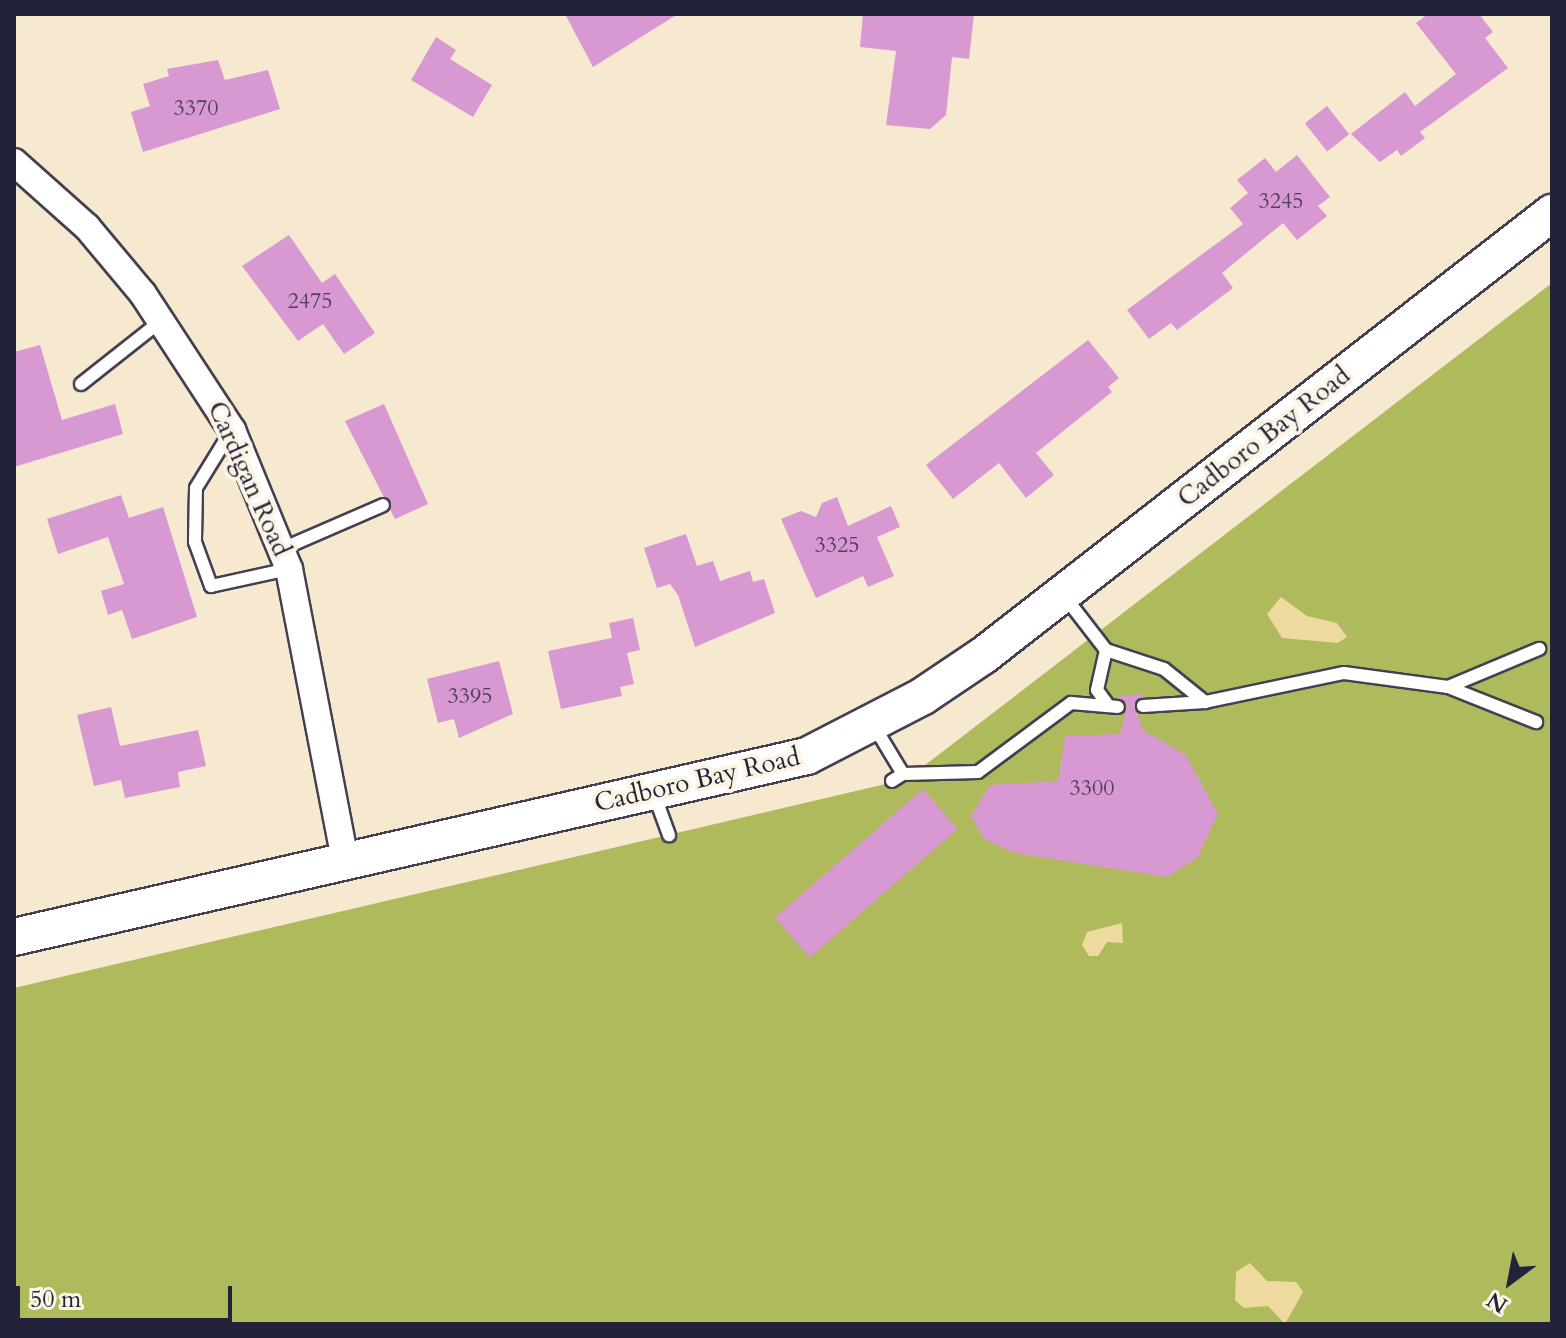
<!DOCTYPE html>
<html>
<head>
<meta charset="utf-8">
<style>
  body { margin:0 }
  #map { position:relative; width:1566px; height:1338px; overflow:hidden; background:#f7e8d0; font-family:Cardo,serif }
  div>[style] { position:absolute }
  .green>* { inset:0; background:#aeba5c }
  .sand>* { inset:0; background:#eeda9e }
  .building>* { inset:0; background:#d899d2; transform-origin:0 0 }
  .roads { filter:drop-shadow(2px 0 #424051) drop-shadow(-2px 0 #424051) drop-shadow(0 2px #424051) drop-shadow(0 -2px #424051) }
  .service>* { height:12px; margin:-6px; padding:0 6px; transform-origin:6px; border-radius:6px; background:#fff }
  .minor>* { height:26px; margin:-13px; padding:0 13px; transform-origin:13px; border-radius:13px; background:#fff }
  .secondary>* { height:36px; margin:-18px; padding:0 18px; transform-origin:18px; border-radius:18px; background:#fff }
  span { translate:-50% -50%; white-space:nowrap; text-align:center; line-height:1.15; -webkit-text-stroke:8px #fcf5e5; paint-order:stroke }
  .number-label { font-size:22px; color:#504061 }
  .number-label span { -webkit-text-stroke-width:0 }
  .street-label { font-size:26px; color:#22223b }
  .frame { position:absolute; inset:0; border:16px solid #22223b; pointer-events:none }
  .north { position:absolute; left:1470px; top:1242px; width:80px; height:80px; -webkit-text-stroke:6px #fcf5e5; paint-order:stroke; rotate:212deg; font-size:22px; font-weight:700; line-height:32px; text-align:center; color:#22223b }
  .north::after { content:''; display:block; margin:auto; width:28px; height:36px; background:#22223b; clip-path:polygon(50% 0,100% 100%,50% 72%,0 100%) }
  .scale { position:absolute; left:16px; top:1286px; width:216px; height:36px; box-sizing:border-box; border:4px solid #22223b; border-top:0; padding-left:10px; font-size:24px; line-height:28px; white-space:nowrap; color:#22223b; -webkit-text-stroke:6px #fcf5e5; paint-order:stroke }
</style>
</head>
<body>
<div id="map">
  <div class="green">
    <div style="clip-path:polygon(1552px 283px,1552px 1324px,14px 1324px,14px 988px,907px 779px)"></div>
  </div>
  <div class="sand">
    <div style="clip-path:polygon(1281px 597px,1307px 616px,1337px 623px,1347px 637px,1338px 643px,1282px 638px,1267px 614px)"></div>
    <div style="clip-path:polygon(1122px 923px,1123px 943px,1107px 942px,1098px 956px,1089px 956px,1082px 945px,1087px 932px)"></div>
    <div style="clip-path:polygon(1250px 1263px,1267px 1281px,1296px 1282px,1303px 1292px,1285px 1324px,1268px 1306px,1244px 1308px,1235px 1300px,1236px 1272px)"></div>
  </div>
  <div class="building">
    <div style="clip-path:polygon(565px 14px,678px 14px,593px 67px)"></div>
    <div style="clip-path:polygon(863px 14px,974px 14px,969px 59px,952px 57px,946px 115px,930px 129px,886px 125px,896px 51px,860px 47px)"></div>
    <div style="clip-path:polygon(1428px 14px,1479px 14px,1493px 32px,1485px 38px,1508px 68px,1420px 132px,1425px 138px,1401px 156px,1397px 150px,1380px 162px,1351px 134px,1405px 92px,1415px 106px,1456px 74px,1416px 23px)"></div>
    <div style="clip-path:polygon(436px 37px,456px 50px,450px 59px,492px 85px,473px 117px,411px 80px)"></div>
    <div style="clip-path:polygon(218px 60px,225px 80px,268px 70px,280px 109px,143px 152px,131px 112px,150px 106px,143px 84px,169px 76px,167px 69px)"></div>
    <div style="left:1327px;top:106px;width:36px;height:28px;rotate:52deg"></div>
    <div style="clip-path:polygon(1297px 155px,1330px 197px,1318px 206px,1327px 216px,1297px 240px,1283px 223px,1222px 273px,1233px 288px,1177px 330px,1171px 323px,1149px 339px,1127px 310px,1243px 224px,1230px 208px,1248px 193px,1237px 180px,1265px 158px,1276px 172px)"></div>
    <div style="clip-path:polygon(289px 235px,322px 283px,335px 274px,375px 333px,344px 354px,323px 324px,298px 341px,242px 266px)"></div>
    <div style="clip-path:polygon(1088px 340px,1119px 378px,1108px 387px,1112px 392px,1036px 453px,1054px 475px,1026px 498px,999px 463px,953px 499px,926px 465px)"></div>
    <div style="clip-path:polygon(40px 345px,62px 420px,115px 404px,123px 434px,14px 467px,14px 352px)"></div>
    <div style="clip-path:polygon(384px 404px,428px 504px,395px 519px,345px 421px)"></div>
    <div style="clip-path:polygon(121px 495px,129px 518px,163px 507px,197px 617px,132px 639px,122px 610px,108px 615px,101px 591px,124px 584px,108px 537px,58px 554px,47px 519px)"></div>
    <div style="clip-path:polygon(837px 497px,848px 526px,891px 506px,900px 527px,877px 537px,894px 576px,868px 587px,863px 576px,816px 598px,781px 519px,801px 511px,816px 517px,822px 503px)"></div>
    <div style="clip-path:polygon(686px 534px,697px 566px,713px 561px,720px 581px,750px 571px,753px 582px,764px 579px,775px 613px,695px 647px,678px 595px,670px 584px,657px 588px,644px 548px)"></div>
    <div style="clip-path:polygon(633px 618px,640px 650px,627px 653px,634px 684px,620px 687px,622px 696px,561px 709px,548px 651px,612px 638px,609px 623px)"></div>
    <div style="clip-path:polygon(499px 661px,513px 714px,459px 738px,454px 719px,438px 723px,427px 679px)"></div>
    <div style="clip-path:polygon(1143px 694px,1134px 706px,1144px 731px,1185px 754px,1218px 814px,1197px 858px,1167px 877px,1015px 853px,984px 839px,971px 816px,990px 785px,1058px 781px,1065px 736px,1120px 734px,1127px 707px,1118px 696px)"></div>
    <div style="clip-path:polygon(111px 707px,120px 746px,198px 730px,206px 766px,178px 772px,180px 787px,125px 798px,121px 780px,94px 786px,77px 715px)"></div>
    <div style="left:923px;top:789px;width:53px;height:196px;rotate:49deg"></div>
  </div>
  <div class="roads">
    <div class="service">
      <div style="left:81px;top:384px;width:103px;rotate:-38.3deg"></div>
      <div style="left:231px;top:431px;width:67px;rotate:121.6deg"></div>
      <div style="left:196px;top:488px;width:54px;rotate:91.1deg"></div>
      <div style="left:195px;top:542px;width:47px;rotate:70deg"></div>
      <div style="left:211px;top:586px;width:80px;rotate:-12.3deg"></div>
      <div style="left:282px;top:549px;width:110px;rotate:-23.5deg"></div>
      <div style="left:1065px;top:597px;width:67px;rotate:52.3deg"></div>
      <div style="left:1106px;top:650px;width:61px;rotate:18.1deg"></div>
      <div style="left:1164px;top:669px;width:53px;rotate:38.8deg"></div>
      <div style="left:1205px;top:702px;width:142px;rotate:-11.8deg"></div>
      <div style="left:1344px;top:673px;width:105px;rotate:7.7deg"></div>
      <div style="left:1448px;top:687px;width:95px;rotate:21.7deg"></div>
      <div style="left:1106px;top:650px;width:41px;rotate:102.7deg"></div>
      <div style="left:1097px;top:690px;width:19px;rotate:54deg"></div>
      <div style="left:1448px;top:687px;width:99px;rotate:-22.7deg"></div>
      <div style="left:1143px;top:706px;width:62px;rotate:-3.7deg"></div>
      <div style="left:874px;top:726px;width:56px;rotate:58.9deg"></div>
      <div style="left:903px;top:774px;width:13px;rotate:148deg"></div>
      <div style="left:903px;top:774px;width:75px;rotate:-1.5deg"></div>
      <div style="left:978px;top:772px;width:116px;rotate:-36.6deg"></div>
      <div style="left:1071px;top:703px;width:47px;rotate:4.9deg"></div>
      <div style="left:654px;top:794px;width:44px;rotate:69.9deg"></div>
    </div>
    <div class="minor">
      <div style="left:14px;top:162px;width:98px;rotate:41.7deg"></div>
      <div style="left:87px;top:227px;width:87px;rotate:50.1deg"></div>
      <div style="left:143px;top:294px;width:163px;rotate:56.8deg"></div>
      <div style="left:232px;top:430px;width:150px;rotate:67.7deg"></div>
      <div style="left:289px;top:569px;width:300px;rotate:79.1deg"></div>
    </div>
    <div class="secondary">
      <div style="left:14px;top:937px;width:813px;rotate:-12.86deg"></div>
      <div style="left:807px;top:756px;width:131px;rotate:-27.3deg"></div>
      <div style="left:923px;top:696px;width:73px;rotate:-33.9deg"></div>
      <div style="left:984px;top:655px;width:720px;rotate:-37.89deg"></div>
    </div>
  </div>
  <div class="number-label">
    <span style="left:196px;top:109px">3370</span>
    <span style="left:1281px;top:202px">3245</span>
    <span style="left:310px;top:302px">2475</span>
    <span style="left:837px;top:546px">3325</span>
    <span style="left:470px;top:697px">3395</span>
    <span style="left:1092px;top:789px">3300</span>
  </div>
  <div class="street-label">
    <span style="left:1264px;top:437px;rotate:-38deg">Cadboro Bay Road</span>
    <span style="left:249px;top:479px;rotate:66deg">Cardigan Road</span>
    <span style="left:697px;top:780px;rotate:-13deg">Cadboro Bay Road</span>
  </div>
  <div class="frame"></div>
  <div class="north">N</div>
  <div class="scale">50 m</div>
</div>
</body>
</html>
